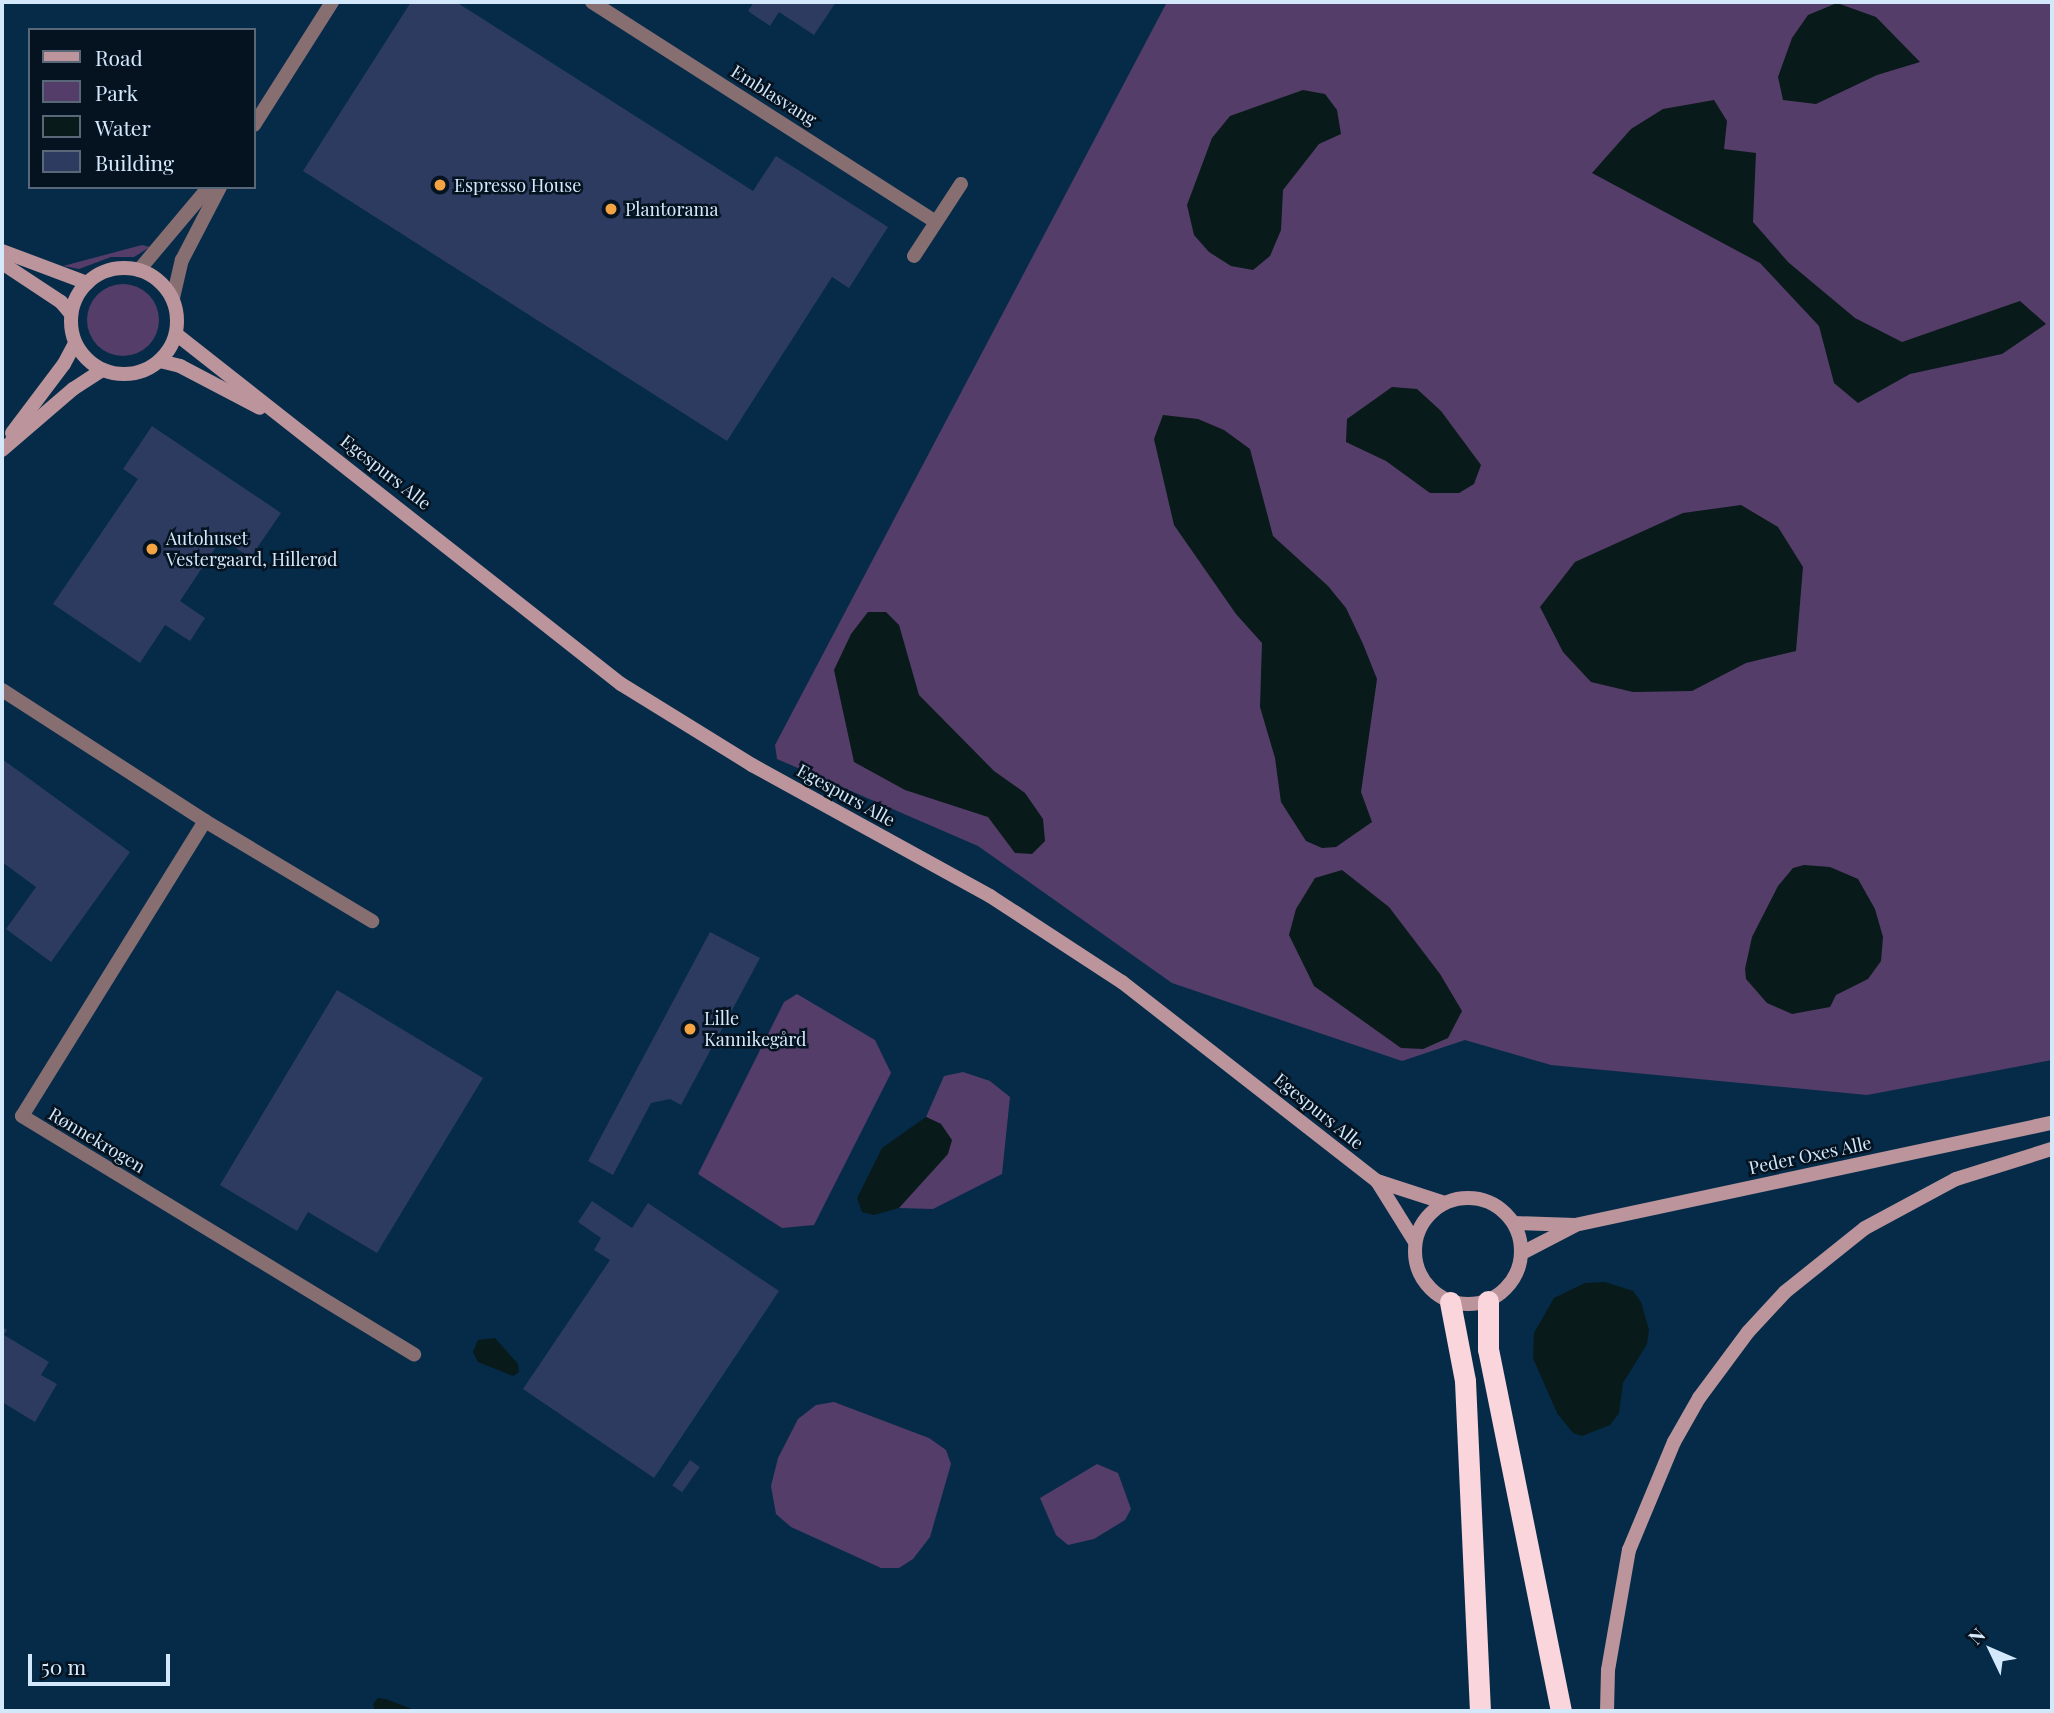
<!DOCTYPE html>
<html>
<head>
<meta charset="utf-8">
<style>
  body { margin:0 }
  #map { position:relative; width:2054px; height:1713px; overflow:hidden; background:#052b49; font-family:"Playfair Display",serif }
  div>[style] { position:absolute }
  .green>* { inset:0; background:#543d68 }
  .round { border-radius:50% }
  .water>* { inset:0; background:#081a19 }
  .building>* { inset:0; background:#2d3b61; transform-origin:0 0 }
  .street>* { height:14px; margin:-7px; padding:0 7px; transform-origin:7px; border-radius:7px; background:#866e71 }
  .secondary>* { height:14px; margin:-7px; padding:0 7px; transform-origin:7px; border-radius:7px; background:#bb959b }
  .secondary>.ring { margin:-7px; padding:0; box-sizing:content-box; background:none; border:14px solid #bb959b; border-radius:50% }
  .highway>* { height:21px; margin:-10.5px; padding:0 10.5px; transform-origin:10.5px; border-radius:10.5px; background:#fad5db }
  .dots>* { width:19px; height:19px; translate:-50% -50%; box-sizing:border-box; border:4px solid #051320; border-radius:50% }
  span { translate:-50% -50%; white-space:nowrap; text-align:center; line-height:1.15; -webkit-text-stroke:5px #051320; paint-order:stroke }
  .street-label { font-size:18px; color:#d4e8fb }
  .poi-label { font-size:18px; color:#d4e8fb }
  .left { translate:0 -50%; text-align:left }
  .frame { position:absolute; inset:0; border:4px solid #d4e8fb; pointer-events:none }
  .legend { position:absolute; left:28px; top:28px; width:228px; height:161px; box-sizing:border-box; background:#051320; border:2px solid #586878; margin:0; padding:9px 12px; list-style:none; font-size:21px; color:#d4e8fb }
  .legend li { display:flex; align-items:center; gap:14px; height:35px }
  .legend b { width:35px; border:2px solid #586878 }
  .north { position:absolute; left:1956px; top:1615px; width:70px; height:70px; -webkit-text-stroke:5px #051320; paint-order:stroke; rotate:314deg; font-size:19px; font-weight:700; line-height:28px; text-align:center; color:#d4e8fb }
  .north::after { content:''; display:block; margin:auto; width:24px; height:32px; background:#d4e8fb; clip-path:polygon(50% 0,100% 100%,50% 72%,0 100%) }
  .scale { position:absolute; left:28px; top:1654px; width:142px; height:32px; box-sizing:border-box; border:4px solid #d4e8fb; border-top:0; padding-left:9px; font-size:21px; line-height:24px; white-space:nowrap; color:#d4e8fb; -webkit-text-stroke:5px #051320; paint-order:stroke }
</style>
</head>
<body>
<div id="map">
  <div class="green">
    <div style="clip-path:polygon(1167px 2px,2052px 2px,2052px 1060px,1867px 1095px,1551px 1065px,1465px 1040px,1402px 1061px,1172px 983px,978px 846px,777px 759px,775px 745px)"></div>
    <div style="clip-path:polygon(142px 245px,150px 247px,134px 257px,111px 257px,79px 269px,63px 266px)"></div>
    <div class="round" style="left:87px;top:284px;width:72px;height:72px"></div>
    <div style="clip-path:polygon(797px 994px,875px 1040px,891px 1073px,814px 1225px,782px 1228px,698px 1174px,784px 1002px)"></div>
    <div style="clip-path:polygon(963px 1072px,990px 1081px,1010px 1097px,1002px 1174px,933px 1209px,899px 1208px,941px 1124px,926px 1117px,944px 1076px)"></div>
    <div style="clip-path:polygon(834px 1402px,929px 1438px,946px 1450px,951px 1464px,930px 1537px,913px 1559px,899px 1568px,881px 1568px,791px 1527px,776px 1514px,771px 1486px,778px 1458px,798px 1419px,816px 1405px)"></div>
    <div style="clip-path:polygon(1097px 1464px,1118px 1473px,1131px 1509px,1125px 1520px,1094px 1539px,1068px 1545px,1056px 1535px,1040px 1498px)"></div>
  </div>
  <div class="water">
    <div style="clip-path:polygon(1837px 3px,1876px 17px,1920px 62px,1877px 75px,1816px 104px,1783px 100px,1778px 77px,1792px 38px,1808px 15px)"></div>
    <div style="clip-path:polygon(1303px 90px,1325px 94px,1337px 110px,1341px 134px,1319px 144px,1283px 190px,1281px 230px,1270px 256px,1253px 270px,1231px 266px,1209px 252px,1194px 235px,1187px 205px,1212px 138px,1230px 116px)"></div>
    <div style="clip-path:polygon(1714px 100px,1727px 121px,1724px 149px,1756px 153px,1753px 222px,1788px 262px,1855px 318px,1902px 342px,2020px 301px,2046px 324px,2002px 354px,1910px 374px,1858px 403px,1834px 383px,1819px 326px,1760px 263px,1592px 173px,1631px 129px,1663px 109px)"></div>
    <div style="clip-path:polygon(1392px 387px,1417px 389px,1441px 411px,1481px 465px,1474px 484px,1459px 493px,1430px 493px,1386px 461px,1346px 442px,1347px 419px)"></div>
    <div style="clip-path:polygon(1163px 415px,1198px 419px,1224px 430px,1250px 449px,1273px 536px,1328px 586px,1346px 608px,1363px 644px,1377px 679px,1361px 792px,1372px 822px,1336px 847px,1322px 848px,1306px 841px,1281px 802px,1275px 758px,1260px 707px,1262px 643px,1236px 614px,1174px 525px,1154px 439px)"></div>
    <div style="clip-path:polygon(1741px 505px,1778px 527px,1803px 567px,1796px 651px,1746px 663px,1692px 691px,1633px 692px,1591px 682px,1563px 652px,1540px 607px,1575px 562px,1683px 513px)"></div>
    <div style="clip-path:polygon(868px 612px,886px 612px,899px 625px,919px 695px,994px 771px,1025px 793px,1043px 819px,1045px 841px,1032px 854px,1015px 853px,988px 817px,905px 790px,854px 762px,834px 670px,851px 634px)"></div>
    <div style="clip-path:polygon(1804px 865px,1830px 867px,1858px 879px,1875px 909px,1883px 937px,1881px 961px,1868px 979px,1836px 995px,1830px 1007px,1792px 1014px,1767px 1003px,1746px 979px,1745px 969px,1752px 937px,1778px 886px,1793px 868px)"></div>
    <div style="clip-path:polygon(1342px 870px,1389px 907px,1440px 974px,1462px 1011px,1448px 1038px,1423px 1049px,1401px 1048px,1314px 986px,1289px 935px,1296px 909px,1315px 878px)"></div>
    <div style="clip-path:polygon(926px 1117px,941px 1124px,952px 1140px,948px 1154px,899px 1208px,874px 1215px,862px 1212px,857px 1198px,882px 1148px)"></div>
    <div style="clip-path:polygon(1605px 1282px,1633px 1291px,1641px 1302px,1649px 1330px,1647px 1344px,1623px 1383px,1619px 1413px,1610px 1425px,1582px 1436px,1573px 1433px,1557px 1413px,1533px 1358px,1534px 1333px,1554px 1298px,1585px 1283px)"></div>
    <div style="clip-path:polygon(495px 1338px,518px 1364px,519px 1372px,513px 1376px,478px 1362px,473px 1352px,478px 1340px)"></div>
    <div style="clip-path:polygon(378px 1698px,386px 1699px,417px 1711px,375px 1711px,373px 1704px)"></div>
  </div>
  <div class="building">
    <div style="clip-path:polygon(411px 2px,456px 2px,753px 191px,776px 156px,888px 227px,849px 288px,832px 277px,727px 441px,303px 171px)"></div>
    <div style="clip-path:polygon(754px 2px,836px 2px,814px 35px,779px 12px,770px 26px,748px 11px)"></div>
    <div style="clip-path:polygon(152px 426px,281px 513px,250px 558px,222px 538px,180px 601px,205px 618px,190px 641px,165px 625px,140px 663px,53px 604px,138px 479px,123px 469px)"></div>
    <div style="clip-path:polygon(2px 759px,130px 852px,51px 962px,6px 929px,36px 887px,2px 862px)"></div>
    <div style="clip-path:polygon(710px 932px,760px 958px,681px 1105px,670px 1099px,651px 1103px,613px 1175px,588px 1161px)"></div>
    <div style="clip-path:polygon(337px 990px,483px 1078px,377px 1253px,308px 1212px,297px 1231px,220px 1185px)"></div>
    <div style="clip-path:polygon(592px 1201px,632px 1228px,648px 1203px,779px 1291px,654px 1478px,523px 1389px,610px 1260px,594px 1250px,601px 1238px,578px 1222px)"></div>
    <div style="clip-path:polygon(2px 1327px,7px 1330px,4px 1335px,49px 1362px,41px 1375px,57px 1384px,35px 1422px,2px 1402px)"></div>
    <div style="left:690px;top:1460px;width:12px;height:31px;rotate:35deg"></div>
  </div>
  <div class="street">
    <div style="left:592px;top:2px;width:408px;rotate:32.6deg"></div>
    <div style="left:254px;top:125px;width:146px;rotate:-57.6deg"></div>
    <div style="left:914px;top:256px;width:86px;rotate:-56.9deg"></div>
    <div style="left:139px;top:270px;width:109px;rotate:-49.9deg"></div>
    <div style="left:173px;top:298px;width:39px;rotate:-77deg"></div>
    <div style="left:182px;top:260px;width:82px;rotate:-62.5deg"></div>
    <div style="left:2px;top:690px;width:242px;rotate:32.8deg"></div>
    <div style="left:205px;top:821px;width:195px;rotate:30.9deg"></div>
    <div style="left:205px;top:821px;width:347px;rotate:121.8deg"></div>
    <div style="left:22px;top:1116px;width:459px;rotate:31.3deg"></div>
  </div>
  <div class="secondary">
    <div style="left:2px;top:251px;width:91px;rotate:20.6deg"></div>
    <div style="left:2px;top:263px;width:71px;rotate:33.5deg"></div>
    <div style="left:61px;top:302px;width:16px;rotate:50deg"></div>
    <div class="ring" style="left:71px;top:268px;width:92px;height:92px"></div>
    <div style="left:176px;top:334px;width:566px;rotate:38.19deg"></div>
    <div style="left:621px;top:684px;width:154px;rotate:31.7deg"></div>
    <div style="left:752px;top:765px;width:272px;rotate:28.8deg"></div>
    <div style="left:990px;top:896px;width:158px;rotate:33.1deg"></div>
    <div style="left:1122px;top:982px;width:323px;rotate:38deg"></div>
    <div style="left:1377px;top:1181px;width:72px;rotate:58.1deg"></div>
    <div style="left:160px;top:361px;width:21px;rotate:14deg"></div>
    <div style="left:180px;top:366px;width:90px;rotate:27.7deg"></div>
    <div style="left:12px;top:433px;width:86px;rotate:-53deg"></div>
    <div style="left:64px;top:364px;width:24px;rotate:-62deg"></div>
    <div style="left:2px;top:450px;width:94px;rotate:-40.7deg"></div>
    <div style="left:73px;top:389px;width:35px;rotate:-33deg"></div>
    <div style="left:1377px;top:1181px;width:71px;rotate:17.9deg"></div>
    <div class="ring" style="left:1415px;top:1198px;width:92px;height:92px"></div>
    <div style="left:1514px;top:1223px;width:61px;rotate:1.9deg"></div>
    <div style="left:1575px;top:1225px;width:488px;rotate:-12.1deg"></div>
    <div style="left:1522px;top:1253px;width:59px;rotate:-27.4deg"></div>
    <div style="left:1607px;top:1711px;width:41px;rotate:-88.6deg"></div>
    <div style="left:1608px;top:1670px;width:122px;rotate:-80.1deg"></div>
    <div style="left:1629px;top:1550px;width:117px;rotate:-67.4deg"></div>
    <div style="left:1674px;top:1442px;width:51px;rotate:-60.4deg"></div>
    <div style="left:1699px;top:1398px;width:82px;rotate:-53.4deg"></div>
    <div style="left:1748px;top:1332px;width:54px;rotate:-47.2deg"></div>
    <div style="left:1785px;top:1292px;width:102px;rotate:-38.7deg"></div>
    <div style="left:1865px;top:1228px;width:103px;rotate:-28.3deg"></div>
    <div style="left:1956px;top:1179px;width:101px;rotate:-17.4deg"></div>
  </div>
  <div class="highway">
    <div style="left:1488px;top:1301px;width:48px;rotate:90deg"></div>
    <div style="left:1488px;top:1349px;width:369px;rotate:78.6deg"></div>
    <div style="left:1450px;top:1302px;width:80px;rotate:79.2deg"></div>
    <div style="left:1465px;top:1381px;width:330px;rotate:87.4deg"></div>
  </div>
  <div class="dots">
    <div style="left:440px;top:185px;background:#f4a443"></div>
    <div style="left:611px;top:209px;background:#f4a443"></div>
    <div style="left:152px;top:549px;background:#f4a443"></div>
    <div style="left:690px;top:1029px;background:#f4a443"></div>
  </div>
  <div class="street-label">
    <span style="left:774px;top:95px;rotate:32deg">Emblasvang</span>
    <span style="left:386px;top:472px;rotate:38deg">Egespurs Alle</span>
    <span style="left:846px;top:795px;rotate:29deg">Egespurs Alle</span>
    <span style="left:1319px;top:1111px;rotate:39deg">Egespurs Alle</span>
    <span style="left:97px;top:1140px;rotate:31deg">Rønnekrogen</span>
    <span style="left:1810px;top:1155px;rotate:-12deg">Peder Oxes Alle</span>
  </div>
  <div class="poi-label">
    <span class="left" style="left:454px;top:185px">Espresso House</span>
    <span class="left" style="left:625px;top:209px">Plantorama</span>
    <span class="left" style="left:166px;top:549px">Autohuset<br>Vestergaard, Hillerød</span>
    <span class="left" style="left:704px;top:1029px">Lille<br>Kannikegård</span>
  </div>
  <div class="frame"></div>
  <ul class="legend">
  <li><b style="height:9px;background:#bb959b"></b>Road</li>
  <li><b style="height:19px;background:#543d68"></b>Park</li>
  <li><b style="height:19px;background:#081a19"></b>Water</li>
  <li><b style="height:19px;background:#2d3b61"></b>Building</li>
  </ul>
  <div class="north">N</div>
  <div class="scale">50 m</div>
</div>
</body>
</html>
